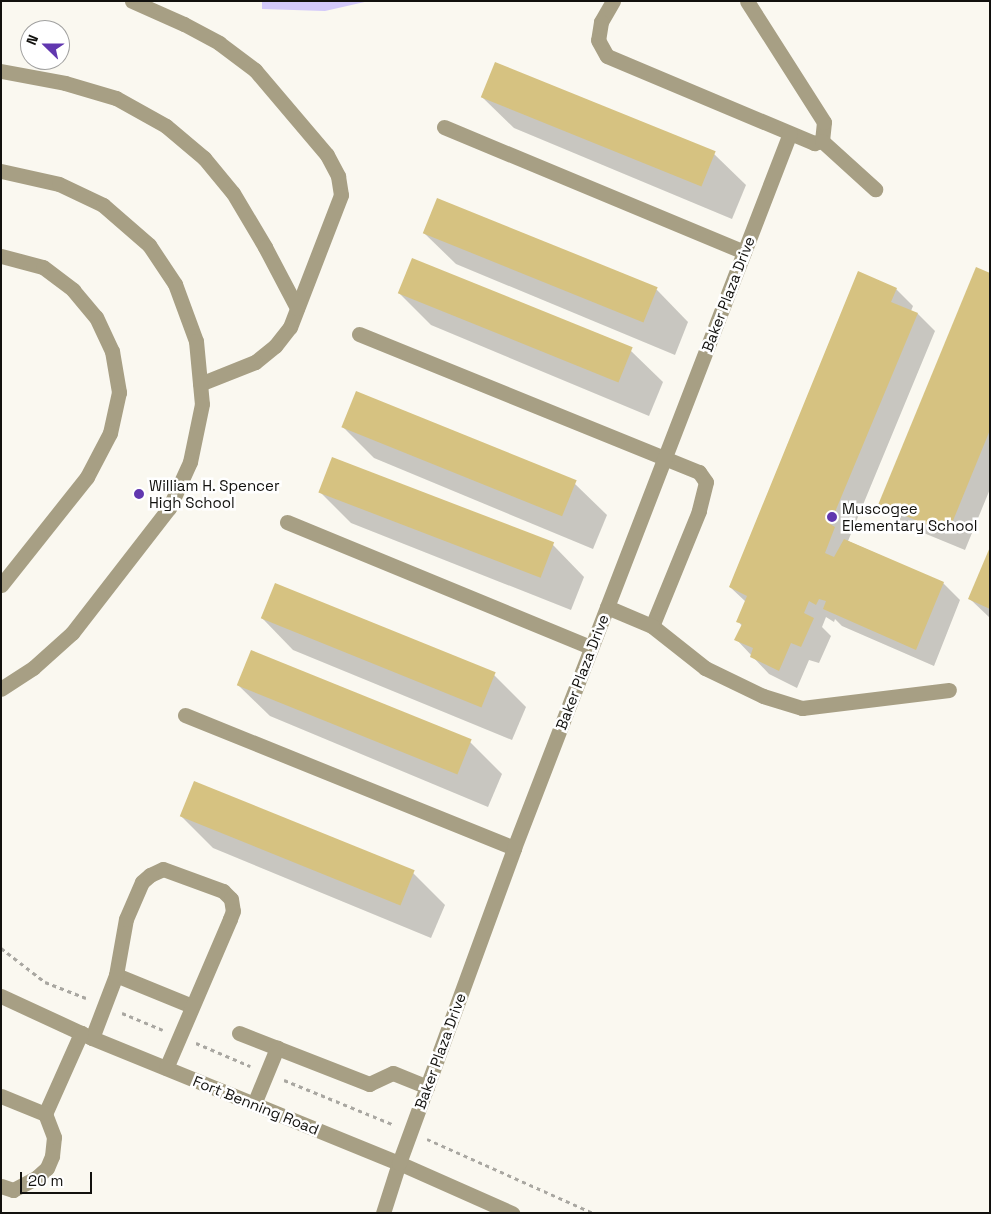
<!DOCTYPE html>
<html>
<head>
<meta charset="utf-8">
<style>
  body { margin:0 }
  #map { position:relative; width:991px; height:1214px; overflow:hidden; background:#faf8f0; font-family:"Space Grotesk",sans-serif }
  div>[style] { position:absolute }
  .green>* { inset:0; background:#d3c9fa }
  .shadow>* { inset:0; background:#0003 }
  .building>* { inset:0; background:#d6c281; transform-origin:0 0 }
  .path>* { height:3px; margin-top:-1.5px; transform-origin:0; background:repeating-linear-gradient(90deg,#a9a7a1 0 4px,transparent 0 8px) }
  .minor>* { height:15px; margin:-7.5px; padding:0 7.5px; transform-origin:7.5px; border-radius:7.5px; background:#a79f84 }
  .dots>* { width:14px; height:14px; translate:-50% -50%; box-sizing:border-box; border:2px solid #fff; border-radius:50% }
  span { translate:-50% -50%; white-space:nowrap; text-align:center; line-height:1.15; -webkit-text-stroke:5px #fff; paint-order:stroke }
  .street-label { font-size:15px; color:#12110e }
  .poi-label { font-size:15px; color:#12110e }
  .left { translate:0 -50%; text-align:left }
  .frame { position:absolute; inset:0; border:2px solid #12110e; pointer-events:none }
  .north { position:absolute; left:20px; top:20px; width:50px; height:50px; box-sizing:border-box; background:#fff; border:1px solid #a0a09f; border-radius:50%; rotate:292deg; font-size:14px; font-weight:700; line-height:20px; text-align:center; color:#12110e }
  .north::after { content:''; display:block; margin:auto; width:18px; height:22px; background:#6137af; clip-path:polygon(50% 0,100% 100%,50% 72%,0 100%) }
  .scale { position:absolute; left:20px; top:1172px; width:72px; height:22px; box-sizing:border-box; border:2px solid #12110e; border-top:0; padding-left:6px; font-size:15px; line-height:18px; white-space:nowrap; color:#12110e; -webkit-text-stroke:4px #fff; paint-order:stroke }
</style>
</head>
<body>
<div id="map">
  <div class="green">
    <div style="clip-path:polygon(262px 1px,369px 1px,325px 11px,262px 9px)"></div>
  </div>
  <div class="shadow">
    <div style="clip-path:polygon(482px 97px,714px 154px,746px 185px,732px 219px,514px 128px)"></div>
    <div style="clip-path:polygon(424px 233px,657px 290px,688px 322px,675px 355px,456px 264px)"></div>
    <div style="clip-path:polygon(990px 274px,990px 489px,965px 550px,897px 522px,879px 505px)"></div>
    <div style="clip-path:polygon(896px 289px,913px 306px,911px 311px,918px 314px,935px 331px,848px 541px,943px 583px,960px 600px,934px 666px,842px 626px,835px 619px,834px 622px,826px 617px,822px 627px,831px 636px,819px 663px,809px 660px,797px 688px,769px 674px,736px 639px,742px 626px,738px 621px,746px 602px,730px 587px)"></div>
    <div style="clip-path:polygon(399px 293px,631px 351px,663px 382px,649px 416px,431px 325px)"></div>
    <div style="clip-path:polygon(342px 426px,575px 484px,607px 515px,593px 549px,374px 458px)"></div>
    <div style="clip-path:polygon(333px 458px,553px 545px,584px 577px,571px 610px,351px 523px,320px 492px)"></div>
    <div style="clip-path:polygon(990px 551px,990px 618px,970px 599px)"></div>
    <div style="clip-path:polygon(262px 618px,494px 675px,526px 707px,512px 740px,293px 650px)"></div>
    <div style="clip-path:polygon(238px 685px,470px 742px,502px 774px,488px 807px,270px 716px)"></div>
    <div style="clip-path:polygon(181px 816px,413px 873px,445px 905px,431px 938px,213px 848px)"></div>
  </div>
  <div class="building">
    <div style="left:495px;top:62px;width:238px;height:38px;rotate:22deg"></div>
    <div style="left:437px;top:198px;width:238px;height:38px;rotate:22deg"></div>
    <div style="left:412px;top:258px;width:238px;height:38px;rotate:22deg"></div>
    <div style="clip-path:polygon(976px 267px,990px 273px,990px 430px,948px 533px,878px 505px)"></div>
    <div style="clip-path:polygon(858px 271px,897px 288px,891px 302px,918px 313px,830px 524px,835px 527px,825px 553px,834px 557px,844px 539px,944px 582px,916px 650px,823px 609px,826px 601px,819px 599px,816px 605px,809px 601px,804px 613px,814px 618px,801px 647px,791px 643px,779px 671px,750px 657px,753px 648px,734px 640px,742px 624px,736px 622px,747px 596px,729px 587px)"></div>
    <div style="left:356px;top:391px;width:238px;height:39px;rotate:22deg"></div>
    <div style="left:332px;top:457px;width:238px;height:38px;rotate:21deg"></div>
    <div style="clip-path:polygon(990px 547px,990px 609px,968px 599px)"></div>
    <div style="left:275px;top:583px;width:238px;height:38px;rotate:22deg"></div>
    <div style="left:251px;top:650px;width:238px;height:38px;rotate:22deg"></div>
    <div style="left:194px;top:781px;width:238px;height:38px;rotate:22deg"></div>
  </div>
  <div class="path">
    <div style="left:1px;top:948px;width:56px;rotate:37.7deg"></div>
    <div style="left:45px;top:982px;width:44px;rotate:21.3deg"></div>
    <div style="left:122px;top:1013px;width:44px;rotate:22.5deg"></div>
    <div style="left:196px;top:1043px;width:59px;rotate:23.1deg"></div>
    <div style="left:284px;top:1080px;width:119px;rotate:22.2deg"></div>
    <div style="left:427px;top:1139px;width:182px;rotate:24deg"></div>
  </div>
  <div class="minor">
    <div style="left:132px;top:1px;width:57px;rotate:23.9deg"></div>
    <div style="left:184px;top:24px;width:40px;rotate:28deg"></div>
    <div style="left:219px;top:43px;width:45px;rotate:36.9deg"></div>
    <div style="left:255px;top:70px;width:111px;rotate:49.7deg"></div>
    <div style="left:327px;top:155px;width:24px;rotate:62deg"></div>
    <div style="left:338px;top:176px;width:19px;rotate:81deg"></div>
    <div style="left:341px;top:195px;width:142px;rotate:111.1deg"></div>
    <div style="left:290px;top:327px;width:24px;rotate:128deg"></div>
    <div style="left:275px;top:346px;width:26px;rotate:141deg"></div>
    <div style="left:255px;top:362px;width:59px;rotate:158.2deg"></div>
    <div style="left:613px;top:1px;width:24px;rotate:120deg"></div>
    <div style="left:601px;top:22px;width:18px;rotate:99deg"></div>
    <div style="left:598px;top:40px;width:18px;rotate:61deg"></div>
    <div style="left:607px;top:56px;width:225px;rotate:22.8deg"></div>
    <div style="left:814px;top:143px;width:8px;rotate:-14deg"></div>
    <div style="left:822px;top:141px;width:19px;rotate:-84deg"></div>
    <div style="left:824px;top:122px;width:143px;rotate:-122.5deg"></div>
    <div style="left:1px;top:71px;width:65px;rotate:10.6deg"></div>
    <div style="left:65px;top:83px;width:53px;rotate:16.4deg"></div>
    <div style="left:116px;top:98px;width:57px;rotate:29.2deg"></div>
    <div style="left:166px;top:126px;width:50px;rotate:40.1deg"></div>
    <div style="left:204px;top:158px;width:45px;rotate:50.4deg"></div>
    <div style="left:233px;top:193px;width:63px;rotate:59.3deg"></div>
    <div style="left:265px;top:247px;width:69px;rotate:62.3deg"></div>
    <div style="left:444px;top:127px;width:325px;rotate:22.6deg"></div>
    <div style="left:822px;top:141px;width:72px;rotate:42.2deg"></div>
    <div style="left:1px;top:171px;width:59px;rotate:12.6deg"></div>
    <div style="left:59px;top:184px;width:49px;rotate:25.5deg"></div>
    <div style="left:103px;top:205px;width:61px;rotate:41deg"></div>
    <div style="left:149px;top:245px;width:47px;rotate:56.3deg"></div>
    <div style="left:175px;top:284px;width:61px;rotate:69.8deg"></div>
    <div style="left:196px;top:341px;width:63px;rotate:84.6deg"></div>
    <div style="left:202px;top:404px;width:59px;rotate:101.7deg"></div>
    <div style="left:190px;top:462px;width:51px;rotate:114.5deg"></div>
    <div style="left:169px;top:508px;width:158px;rotate:127.8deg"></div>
    <div style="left:72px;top:633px;width:52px;rotate:138.1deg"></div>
    <div style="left:33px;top:668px;width:38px;rotate:147deg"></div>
    <div style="left:1px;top:256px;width:43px;rotate:14.7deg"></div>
    <div style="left:43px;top:267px;width:38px;rotate:37deg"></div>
    <div style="left:73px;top:290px;width:35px;rotate:50deg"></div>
    <div style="left:96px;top:317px;width:38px;rotate:65deg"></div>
    <div style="left:112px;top:351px;width:42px;rotate:80.3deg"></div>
    <div style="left:119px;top:392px;width:42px;rotate:102.4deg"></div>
    <div style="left:110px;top:433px;width:50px;rotate:117.6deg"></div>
    <div style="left:87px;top:477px;width:138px;rotate:128.5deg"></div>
    <div style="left:359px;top:334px;width:367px;rotate:22.1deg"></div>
    <div style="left:699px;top:472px;width:12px;rotate:55deg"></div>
    <div style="left:706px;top:482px;width:30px;rotate:104deg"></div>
    <div style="left:699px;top:511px;width:124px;rotate:112.2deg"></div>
    <div style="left:652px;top:626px;width:68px;rotate:38.4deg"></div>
    <div style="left:705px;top:668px;width:64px;rotate:25.8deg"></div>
    <div style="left:763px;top:696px;width:41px;rotate:17.1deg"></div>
    <div style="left:802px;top:708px;width:148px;rotate:-7deg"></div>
    <div style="left:287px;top:522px;width:329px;rotate:22.4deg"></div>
    <div style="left:607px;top:607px;width:49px;rotate:22.9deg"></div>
    <div style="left:185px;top:715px;width:355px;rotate:22deg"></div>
    <div style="left:116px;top:975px;width:82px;rotate:22.2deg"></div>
    <div style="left:1px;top:996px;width:100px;rotate:24.8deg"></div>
    <div style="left:92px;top:1038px;width:331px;rotate:22.2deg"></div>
    <div style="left:399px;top:1163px;width:124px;rotate:23.9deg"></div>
    <div style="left:239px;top:1033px;width:140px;rotate:21.4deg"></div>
    <div style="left:369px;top:1084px;width:26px;rotate:-25deg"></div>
    <div style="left:393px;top:1073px;width:37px;rotate:22deg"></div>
    <div style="left:92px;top:1038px;width:67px;rotate:-69.1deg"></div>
    <div style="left:116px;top:975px;width:57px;rotate:-79.9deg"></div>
    <div style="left:126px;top:919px;width:40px;rotate:-66.6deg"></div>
    <div style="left:142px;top:882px;width:11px;rotate:-41deg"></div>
    <div style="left:150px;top:875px;width:14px;rotate:-25deg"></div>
    <div style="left:163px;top:869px;width:64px;rotate:20.1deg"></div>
    <div style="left:223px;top:891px;width:11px;rotate:45deg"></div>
    <div style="left:231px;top:899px;width:12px;rotate:81deg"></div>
    <div style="left:233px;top:911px;width:9px;rotate:111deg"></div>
    <div style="left:230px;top:919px;width:162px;rotate:113.2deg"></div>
    <div style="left:1px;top:1096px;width:48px;rotate:22.2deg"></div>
    <div style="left:45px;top:1114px;width:89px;rotate:-66deg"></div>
    <div style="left:254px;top:1104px;width:61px;rotate:-67.7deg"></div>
    <div style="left:1px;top:1186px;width:13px;rotate:18deg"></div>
    <div style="left:13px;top:1190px;width:27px;rotate:-28deg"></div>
    <div style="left:37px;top:1177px;width:13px;rotate:-42deg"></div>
    <div style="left:47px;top:1168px;width:13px;rotate:-67deg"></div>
    <div style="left:52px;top:1156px;width:19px;rotate:-84deg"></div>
    <div style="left:54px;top:1137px;width:25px;rotate:-111deg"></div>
    <div style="left:383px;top:1213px;width:52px;rotate:-72.3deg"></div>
    <div style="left:399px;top:1163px;width:335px;rotate:-69.9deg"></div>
    <div style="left:514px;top:848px;width:766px;rotate:-68.89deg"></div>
  </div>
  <div class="dots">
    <div style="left:139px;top:494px;background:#6137af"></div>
    <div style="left:832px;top:517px;background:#6137af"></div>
  </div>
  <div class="street-label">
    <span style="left:728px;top:294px;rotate:-69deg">Baker Plaza Drive</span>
    <span style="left:582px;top:672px;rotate:-69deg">Baker Plaza Drive</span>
    <span style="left:440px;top:1051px;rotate:-70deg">Baker Plaza Drive</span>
    <span style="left:256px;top:1105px;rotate:22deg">Fort Benning Road</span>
  </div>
  <div class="poi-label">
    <span class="left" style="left:149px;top:494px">William H. Spencer<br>High School</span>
    <span class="left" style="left:842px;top:517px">Muscogee<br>Elementary School</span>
  </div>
  <div class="frame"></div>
  <div class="north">N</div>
  <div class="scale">20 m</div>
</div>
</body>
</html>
